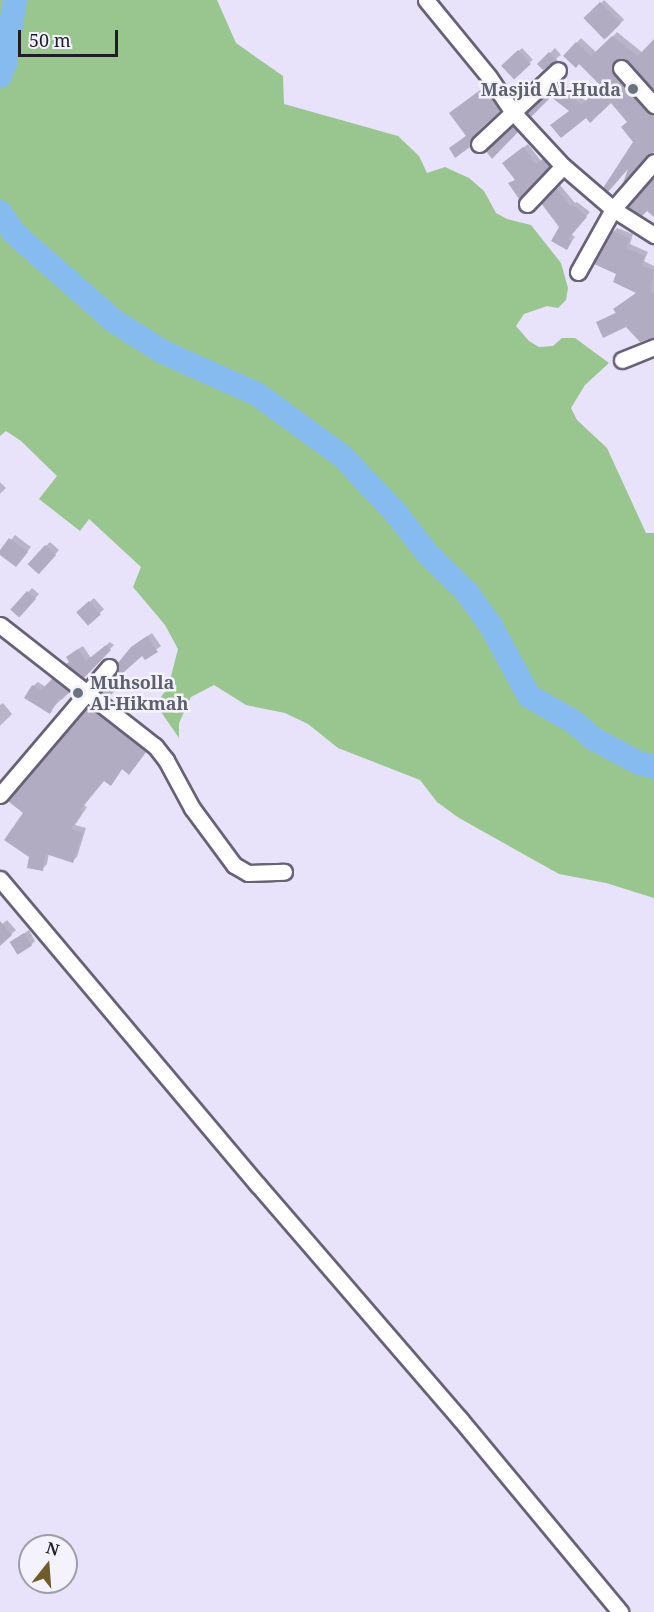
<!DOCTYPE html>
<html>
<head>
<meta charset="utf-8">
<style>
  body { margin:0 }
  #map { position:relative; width:654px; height:1612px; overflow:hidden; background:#e8e3fa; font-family:"Noto Serif",serif }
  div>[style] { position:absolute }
  .forest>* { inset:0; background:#98c68e }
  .shadow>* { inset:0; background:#0003; transform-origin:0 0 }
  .river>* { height:24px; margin:-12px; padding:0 12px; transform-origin:12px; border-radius:12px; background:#86bbef }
  .building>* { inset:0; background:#b1acc2; transform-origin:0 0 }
  .roads { filter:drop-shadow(2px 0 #676276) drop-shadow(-2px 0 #676276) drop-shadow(0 2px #676276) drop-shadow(0 -2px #676276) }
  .minor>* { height:15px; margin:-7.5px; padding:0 7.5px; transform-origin:7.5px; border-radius:7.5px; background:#fff }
  .dots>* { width:16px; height:16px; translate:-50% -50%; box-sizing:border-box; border:3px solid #f4f2fc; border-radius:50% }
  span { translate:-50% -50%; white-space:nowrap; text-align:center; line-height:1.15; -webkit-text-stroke:5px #f4f2fc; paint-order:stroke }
  .worship-label { font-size:18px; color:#5b616d; font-weight:700 }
  .right { translate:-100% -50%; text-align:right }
  .left { translate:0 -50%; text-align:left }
  .north { position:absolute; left:18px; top:1534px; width:60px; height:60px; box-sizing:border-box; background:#f4f2fc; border:2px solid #9f9da6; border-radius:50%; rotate:17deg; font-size:16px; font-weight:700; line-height:24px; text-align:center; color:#1f1d26 }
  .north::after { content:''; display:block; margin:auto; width:21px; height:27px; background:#6e5c2a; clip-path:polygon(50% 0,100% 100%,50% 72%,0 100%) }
  .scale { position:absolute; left:18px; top:30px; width:100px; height:27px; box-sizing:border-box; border:3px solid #1f1d26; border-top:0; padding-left:8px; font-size:18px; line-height:21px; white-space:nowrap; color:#1f1d26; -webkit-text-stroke:4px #f4f2fc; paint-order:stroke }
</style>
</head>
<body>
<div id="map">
  <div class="forest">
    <div style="clip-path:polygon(0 0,217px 0,236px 43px,283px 76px,284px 104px,398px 136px,419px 156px,427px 173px,445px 167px,469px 178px,484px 191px,496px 213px,507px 219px,531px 225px,561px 263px,568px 288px,566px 300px,558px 308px,547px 306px,524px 314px,516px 326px,529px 341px,539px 347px,553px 346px,562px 338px,575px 338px,609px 363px,585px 385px,571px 408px,577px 420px,607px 448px,646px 533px,654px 533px,654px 898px,606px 883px,559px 874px,459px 818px,437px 802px,420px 780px,338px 748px,308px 724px,285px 713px,246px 705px,214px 685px,191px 697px,179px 723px,179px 738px,159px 709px,161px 697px,168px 688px,178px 649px,165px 625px,133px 587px,141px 567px,89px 519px,80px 531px,39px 499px,57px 476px,21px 441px,6px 431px,0 436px)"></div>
  </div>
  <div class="shadow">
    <div style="left:604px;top:0;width:28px;height:26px;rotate:44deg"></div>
    <div style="clip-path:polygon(617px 32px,643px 53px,654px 41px,654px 88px,629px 60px,620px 57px,615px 60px,617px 69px,654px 109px,654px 152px,635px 141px,629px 122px,611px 101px,586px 116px,551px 95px,529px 113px,561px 82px,586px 101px,603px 85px,580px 62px,565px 56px,581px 38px,597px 53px)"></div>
    <div style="left:522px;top:48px;width:16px;height:25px;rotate:47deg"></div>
    <div style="clip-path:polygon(555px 48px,561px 55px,544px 68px,539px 64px)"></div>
    <div style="clip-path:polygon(490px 83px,505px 104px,478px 130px,476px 139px,469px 146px,451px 148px,467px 135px,451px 113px)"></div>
    <div style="clip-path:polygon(528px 144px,541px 161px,548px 156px,553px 161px,519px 197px,510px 184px,516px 179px,508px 159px)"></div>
    <div style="clip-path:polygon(560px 185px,575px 203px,577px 202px,590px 212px,571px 234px,575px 237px,566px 248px,561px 226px,543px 203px)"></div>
    <div style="clip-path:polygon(617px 228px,633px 234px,630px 244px,648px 252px,644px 261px,654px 266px,654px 338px,640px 341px,627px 326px,598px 322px,617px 312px,638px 292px,618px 274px,613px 232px)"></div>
    <div style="clip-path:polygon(0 482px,6px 488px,0 494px)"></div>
    <div style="clip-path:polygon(15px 535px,31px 547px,20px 561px,0 553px)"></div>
    <div style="clip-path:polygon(50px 542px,59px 550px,43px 568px,46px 546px)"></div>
    <div style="clip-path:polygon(32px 588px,39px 594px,24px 612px,12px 610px)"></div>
    <div style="left:94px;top:598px;width:15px;height:21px;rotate:48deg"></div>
    <div style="clip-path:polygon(152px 633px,161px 646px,145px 658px,142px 653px,119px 674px,124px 680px,108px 695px,103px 691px,118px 674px,137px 643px)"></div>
    <div style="clip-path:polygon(110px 642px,114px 645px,83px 676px,72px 653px,83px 646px,91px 658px)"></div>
    <div style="clip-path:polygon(58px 675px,73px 687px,49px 712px,33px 686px,38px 682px,46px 687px)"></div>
    <div style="clip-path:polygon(3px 703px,12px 714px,0 726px,0 705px)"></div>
    <div style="clip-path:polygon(94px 703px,150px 746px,134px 768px,123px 768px,115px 779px,104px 779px,84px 805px,87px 807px,75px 825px,86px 828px,77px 857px,72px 861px,49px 853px,47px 864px,42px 869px,31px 856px,25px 813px)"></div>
    <div style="clip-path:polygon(7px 920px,16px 930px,0 944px,0 926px)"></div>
    <div style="clip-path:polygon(29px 930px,35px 941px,31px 945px,11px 942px)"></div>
  </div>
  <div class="river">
    <div style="left:0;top:76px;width:14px;rotate:-69deg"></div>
    <div style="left:5px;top:63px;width:64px;rotate:-81deg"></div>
    <div style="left:0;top:212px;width:25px;rotate:56deg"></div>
    <div style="left:14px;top:233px;width:133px;rotate:41.3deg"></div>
    <div style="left:114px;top:321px;width:58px;rotate:32.3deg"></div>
    <div style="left:163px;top:352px;width:103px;rotate:24.1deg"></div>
    <div style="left:257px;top:394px;width:105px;rotate:36.1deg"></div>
    <div style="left:342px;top:456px;width:77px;rotate:46.6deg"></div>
    <div style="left:395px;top:512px;width:52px;rotate:52deg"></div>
    <div style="left:427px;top:553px;width:54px;rotate:44.3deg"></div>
    <div style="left:466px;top:591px;width:43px;rotate:54.5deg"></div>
    <div style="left:491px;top:626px;width:80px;rotate:61.5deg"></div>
    <div style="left:529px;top:696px;width:52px;rotate:30deg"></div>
    <div style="left:574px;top:722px;width:26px;rotate:40deg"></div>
    <div style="left:594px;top:739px;width:51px;rotate:28.1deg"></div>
    <div style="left:639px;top:763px;width:16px;rotate:15deg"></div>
  </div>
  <div class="building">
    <div style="left:600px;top:2px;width:30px;height:23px;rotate:46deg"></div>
    <div style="clip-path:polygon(612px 36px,638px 56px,654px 39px,654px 90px,625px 59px,615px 60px,611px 69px,647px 111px,654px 115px,654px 152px,647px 156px,623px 183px,628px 169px,608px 192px,603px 188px,633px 142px,621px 127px,627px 122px,611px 103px,590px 123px,586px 118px,561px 138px,550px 125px,569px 111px,551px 97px,531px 117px,527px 113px,556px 85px,581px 105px,601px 86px,579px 64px,576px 68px,563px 56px,576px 42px,591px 56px)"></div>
    <div style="left:518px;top:50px;width:19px;height:23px;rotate:47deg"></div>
    <div style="clip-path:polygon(549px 52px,558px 61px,543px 70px,537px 64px)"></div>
    <div style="clip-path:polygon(483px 88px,500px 111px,472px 137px,470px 147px,455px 158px,449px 148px,466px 136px,449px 113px)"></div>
    <div style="clip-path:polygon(513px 126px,518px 132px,492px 159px,486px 151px)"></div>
    <div style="clip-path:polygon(523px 147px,536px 164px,543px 159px,550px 166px,519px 199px,508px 183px,515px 180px,502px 163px)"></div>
    <div style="clip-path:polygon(654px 177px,654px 217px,647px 211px,642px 216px,628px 207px)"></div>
    <div style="clip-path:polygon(556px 188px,570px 206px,572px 204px,587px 217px,568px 239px,572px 241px,567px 250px,551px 241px,559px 227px,541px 203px)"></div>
    <div style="clip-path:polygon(612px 231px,630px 238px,626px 248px,645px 256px,641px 266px,654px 270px,650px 291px,654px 293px,654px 337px,640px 342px,626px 327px,603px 338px,596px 322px,616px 313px,613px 309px,636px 293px,613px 282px,616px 274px,594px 264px)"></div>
    <div style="clip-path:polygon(9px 538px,28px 552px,16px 567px,0 555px,0 550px)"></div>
    <div style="left:45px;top:545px;width:15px;height:26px;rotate:42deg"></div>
    <div style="left:27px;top:591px;width:12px;height:25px;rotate:42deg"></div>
    <div style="left:89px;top:601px;width:18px;height:17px;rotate:49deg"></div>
    <div style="clip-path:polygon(147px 636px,158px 652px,145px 660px,142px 656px,115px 680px,121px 686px,108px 697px,101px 691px,117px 673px,118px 663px,131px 647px)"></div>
    <div style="clip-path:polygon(106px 645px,111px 650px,84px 678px,66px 664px,69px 662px,66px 657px,78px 649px,86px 661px)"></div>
    <div style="clip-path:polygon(53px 678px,70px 692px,61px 700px,59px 698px,50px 714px,24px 698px,32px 685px,41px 690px)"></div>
    <div style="clip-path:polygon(88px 706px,146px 752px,129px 775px,122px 769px,111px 786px,104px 781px,80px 810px,83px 812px,71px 829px,83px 833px,73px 863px,46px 854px,43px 871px,27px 868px,29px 857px,4px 840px,23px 813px,8px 801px)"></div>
    <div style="clip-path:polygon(0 921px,12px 935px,0 946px)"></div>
    <div style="left:24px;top:933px;width:15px;height:17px;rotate:58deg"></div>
  </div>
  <div class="roads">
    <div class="minor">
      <div style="left:426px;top:0;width:99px;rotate:50.7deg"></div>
      <div style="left:489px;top:77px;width:41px;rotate:55.9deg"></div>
      <div style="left:512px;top:111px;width:75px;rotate:47.2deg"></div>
      <div style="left:563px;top:166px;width:66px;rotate:40.7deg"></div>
      <div style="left:613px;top:209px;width:49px;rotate:32.4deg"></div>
      <div style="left:621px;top:68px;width:50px;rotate:48.3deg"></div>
      <div style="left:479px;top:144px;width:108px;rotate:-43.1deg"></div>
      <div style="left:527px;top:204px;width:52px;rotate:-46.5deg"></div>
      <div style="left:578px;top:272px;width:72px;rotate:-60.9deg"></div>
      <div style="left:613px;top:209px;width:62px;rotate:-48.9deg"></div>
      <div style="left:622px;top:360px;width:35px;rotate:-22deg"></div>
      <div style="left:0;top:625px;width:197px;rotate:38deg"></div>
      <div style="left:155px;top:746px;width:18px;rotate:52deg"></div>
      <div style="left:166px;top:760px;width:55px;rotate:61.6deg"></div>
      <div style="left:192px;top:808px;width:71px;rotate:53.6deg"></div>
      <div style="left:234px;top:865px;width:16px;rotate:30deg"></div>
      <div style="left:248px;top:873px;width:36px;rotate:-2deg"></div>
      <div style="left:0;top:795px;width:168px;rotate:-49.6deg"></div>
      <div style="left:0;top:879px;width:400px;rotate:49.9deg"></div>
      <div style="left:258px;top:1185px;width:309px;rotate:49.2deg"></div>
      <div style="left:460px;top:1419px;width:251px;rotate:50.3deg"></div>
    </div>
  </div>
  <div class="dots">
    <div style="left:633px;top:89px;background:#6b7280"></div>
    <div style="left:78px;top:693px;background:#6b7280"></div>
  </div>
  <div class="worship-label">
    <span class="right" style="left:621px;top:89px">Masjid Al-Huda</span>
    <span class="left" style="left:90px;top:693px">Muhsolla<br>Al-Hikmah</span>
  </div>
  <div class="north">N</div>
  <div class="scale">50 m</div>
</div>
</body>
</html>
